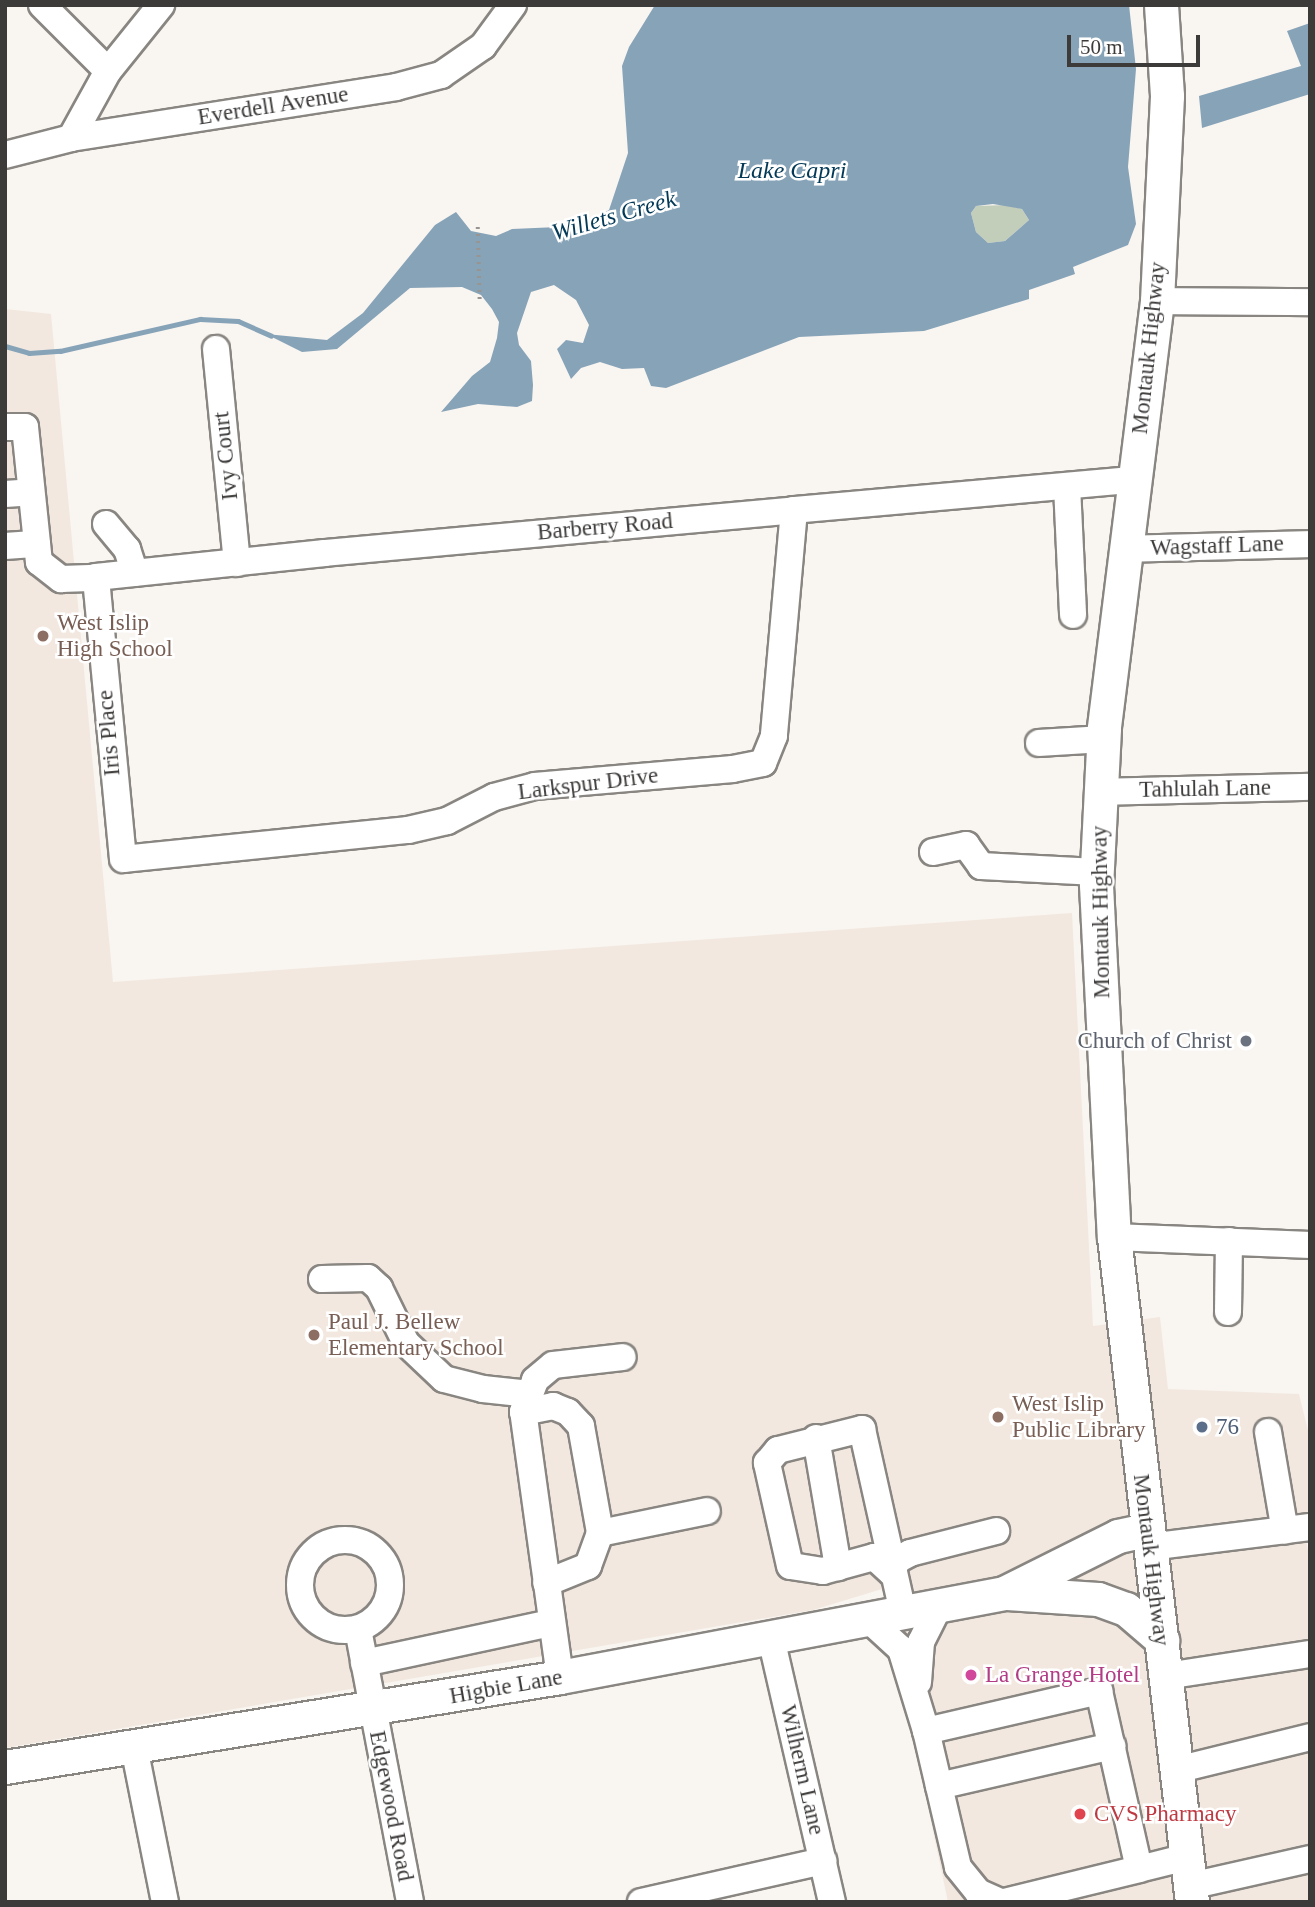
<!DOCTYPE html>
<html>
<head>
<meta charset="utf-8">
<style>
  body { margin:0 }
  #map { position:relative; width:1315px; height:1907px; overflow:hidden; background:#f9f5f1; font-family:"Times New Roman",serif }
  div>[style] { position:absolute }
  .built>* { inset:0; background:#f2e8df }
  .green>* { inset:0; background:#c2ceba }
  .water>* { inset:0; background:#87a3b8 }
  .stream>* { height:5px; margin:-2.5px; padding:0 2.5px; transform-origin:2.5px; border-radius:2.5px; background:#87a3b8 }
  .path>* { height:3.5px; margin-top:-1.75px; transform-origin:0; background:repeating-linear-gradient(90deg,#979492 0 2px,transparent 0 7px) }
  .roads { filter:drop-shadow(2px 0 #898682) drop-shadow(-2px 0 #898682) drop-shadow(0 2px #898682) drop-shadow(0 -2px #898682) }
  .minor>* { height:26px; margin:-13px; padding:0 13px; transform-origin:13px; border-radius:13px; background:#fff }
  .minor>.ring { margin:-13px; padding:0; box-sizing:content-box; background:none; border:26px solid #fff; border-radius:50% }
  .major>* { height:33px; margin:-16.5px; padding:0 16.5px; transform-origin:16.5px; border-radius:16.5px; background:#fff }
  .dots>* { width:19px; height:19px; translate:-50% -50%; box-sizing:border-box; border:4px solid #fff; border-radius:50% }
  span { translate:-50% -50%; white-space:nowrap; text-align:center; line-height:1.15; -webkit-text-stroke:5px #fff; paint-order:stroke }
  .street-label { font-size:23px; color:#3d3b3a }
  .education-label { font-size:23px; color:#785e54 }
  .left { translate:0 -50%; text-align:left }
  .worship-label { font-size:23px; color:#5b616d }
  .right { translate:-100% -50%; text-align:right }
  .service-label { font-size:23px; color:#4e5e75 }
  .hotel-label { font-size:23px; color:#b23c85 }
  .health-label { font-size:23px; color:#be3a42 }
  .water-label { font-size:24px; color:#033957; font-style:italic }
  .frame { position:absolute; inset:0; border:7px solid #3d3b3a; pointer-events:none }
  .scale { position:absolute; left:1067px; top:35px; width:133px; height:32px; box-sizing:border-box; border:4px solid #3d3b3a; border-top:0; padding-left:9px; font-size:21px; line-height:24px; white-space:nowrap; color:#3d3b3a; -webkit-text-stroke:5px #fff; paint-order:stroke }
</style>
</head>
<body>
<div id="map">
  <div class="built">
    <div style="clip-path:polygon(5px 309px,51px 314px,113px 982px,1072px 913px,1093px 1326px,1160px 1317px,1168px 1389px,1299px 1394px,1310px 1438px,1310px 1519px,1302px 1521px,1310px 1560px,1310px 1902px,948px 1902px,882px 1589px,813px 1610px,5px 1748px)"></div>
  </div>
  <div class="green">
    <div style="clip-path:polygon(1007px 205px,1022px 209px,1029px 220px,1005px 241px,988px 243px,976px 232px,971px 213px,976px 206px)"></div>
  </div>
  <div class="water">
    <div style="clip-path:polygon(evenodd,655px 5px,1129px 5px,1136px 69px,1128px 167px,1136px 224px,1128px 245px,1073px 267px,1075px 274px,1029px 290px,1029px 299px,924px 331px,799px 337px,666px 388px,651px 386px,644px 368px,622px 369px,600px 362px,581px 368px,571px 379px,557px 349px,566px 340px,583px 343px,589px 325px,576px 300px,554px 285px,531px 292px,517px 333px,519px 345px,531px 361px,533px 385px,532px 401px,517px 407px,478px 404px,441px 412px,472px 376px,490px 362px,497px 338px,499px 322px,492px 309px,481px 295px,462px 287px,410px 288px,337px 349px,302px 352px,266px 334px,327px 340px,363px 313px,435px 225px,456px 212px,471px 231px,496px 236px,512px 229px,581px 226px,609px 210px,628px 153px,622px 66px,629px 47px,655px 5px,993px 204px,1022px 209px,1029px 220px,1005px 241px,988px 243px,976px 232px,971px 213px,976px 206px,993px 204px)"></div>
    <div style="clip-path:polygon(1310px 23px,1310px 94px,1202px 128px,1199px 96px,1301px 66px,1287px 31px)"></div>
  </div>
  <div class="stream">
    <div style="left:5px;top:346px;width:25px;rotate:16deg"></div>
    <div style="left:29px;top:353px;width:31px;rotate:-4deg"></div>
    <div style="left:60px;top:351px;width:144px;rotate:-12.9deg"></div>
    <div style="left:200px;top:319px;width:38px;rotate:3deg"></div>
    <div style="left:238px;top:321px;width:36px;rotate:24deg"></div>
  </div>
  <div class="path">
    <div style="left:478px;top:227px;width:74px;rotate:88.5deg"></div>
  </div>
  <div class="roads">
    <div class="minor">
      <div style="left:42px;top:5px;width:93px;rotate:45deg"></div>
      <div style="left:71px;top:138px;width:77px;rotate:-61.1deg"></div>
      <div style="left:108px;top:71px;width:85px;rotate:-51.2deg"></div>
      <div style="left:5px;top:155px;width:68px;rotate:-14.4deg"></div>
      <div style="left:71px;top:138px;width:329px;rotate:-8.9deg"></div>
      <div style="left:396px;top:87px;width:47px;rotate:-14.9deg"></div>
      <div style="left:441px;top:75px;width:51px;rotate:-34.6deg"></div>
      <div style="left:483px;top:46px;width:51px;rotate:-53.8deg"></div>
      <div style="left:1157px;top:301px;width:153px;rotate:0.4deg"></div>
      <div style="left:216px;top:349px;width:215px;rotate:84.4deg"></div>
      <div style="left:5px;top:427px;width:20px"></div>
      <div style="left:25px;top:427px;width:136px;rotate:84.1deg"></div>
      <div style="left:39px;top:562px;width:28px;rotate:38deg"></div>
      <div style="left:61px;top:579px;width:36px;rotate:-2deg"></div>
      <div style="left:1067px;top:486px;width:129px;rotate:87.3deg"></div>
      <div style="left:5px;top:494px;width:26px;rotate:-4deg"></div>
      <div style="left:794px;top:510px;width:227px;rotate:95.1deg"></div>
      <div style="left:774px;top:736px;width:29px;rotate:112deg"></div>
      <div style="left:763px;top:763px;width:31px;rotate:169deg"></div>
      <div style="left:733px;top:769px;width:199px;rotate:175.1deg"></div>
      <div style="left:535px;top:786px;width:42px;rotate:165deg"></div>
      <div style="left:494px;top:797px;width:53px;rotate:152.9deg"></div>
      <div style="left:447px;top:821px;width:40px;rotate:167deg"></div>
      <div style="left:408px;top:830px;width:286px;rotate:174.2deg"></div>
      <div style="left:123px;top:859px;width:283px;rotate:-95.5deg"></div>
      <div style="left:96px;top:577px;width:230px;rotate:-6deg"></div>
      <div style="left:325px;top:553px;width:471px;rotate:-5.2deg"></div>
      <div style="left:794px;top:510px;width:340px;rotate:-5.1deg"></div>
      <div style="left:106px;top:524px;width:33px;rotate:50deg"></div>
      <div style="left:127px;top:549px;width:25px;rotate:72deg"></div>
      <div style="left:5px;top:546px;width:32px;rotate:-4deg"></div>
      <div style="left:1124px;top:549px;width:186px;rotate:-1.5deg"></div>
      <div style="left:1039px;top:743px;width:64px;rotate:-3.6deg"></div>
      <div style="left:1099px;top:792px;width:211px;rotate:-1.4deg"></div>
      <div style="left:933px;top:852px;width:34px;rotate:-12deg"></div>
      <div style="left:966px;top:845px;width:26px;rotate:54deg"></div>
      <div style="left:981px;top:866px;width:116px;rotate:3deg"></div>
      <div style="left:1114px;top:1237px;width:196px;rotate:2.3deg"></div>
      <div style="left:322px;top:1279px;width:46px;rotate:-1.2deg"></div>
      <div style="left:368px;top:1278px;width:15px;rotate:42deg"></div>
      <div style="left:379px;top:1288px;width:61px;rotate:63.9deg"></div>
      <div style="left:406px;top:1343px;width:52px;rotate:43.5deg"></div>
      <div style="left:444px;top:1379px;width:40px;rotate:14.4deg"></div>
      <div style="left:483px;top:1389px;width:47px;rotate:6.1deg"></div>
      <div style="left:1228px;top:1312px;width:71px;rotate:-89.2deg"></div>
      <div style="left:523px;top:1412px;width:31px;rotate:-11deg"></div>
      <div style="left:553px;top:1406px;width:16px;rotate:22deg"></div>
      <div style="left:568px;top:1412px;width:19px;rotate:47deg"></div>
      <div style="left:581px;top:1426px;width:109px;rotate:79.9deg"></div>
      <div style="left:600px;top:1533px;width:35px;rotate:110deg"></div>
      <div style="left:588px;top:1566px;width:45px;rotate:158deg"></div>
      <div style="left:1268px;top:1432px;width:100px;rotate:80.3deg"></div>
      <div style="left:816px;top:1438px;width:131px;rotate:80.3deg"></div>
      <div style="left:600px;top:1533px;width:109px;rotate:-11.6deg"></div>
      <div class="ring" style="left:300px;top:1540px;width:64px;height:64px"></div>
      <div style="left:1149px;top:1547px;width:162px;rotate:-7.1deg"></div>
      <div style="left:892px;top:1573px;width:24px;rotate:-138deg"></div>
      <div style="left:874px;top:1557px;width:53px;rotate:164.6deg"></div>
      <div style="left:823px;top:1571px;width:33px;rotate:-171deg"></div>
      <div style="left:790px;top:1566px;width:106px;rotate:-102.6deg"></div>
      <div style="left:767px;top:1463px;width:17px;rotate:-50deg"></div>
      <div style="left:778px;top:1450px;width:87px;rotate:-14deg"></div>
      <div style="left:862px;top:1429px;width:189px;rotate:77.4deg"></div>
      <div style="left:892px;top:1573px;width:14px;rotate:-69deg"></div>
      <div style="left:897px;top:1560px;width:15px;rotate:-28deg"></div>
      <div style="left:910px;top:1553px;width:89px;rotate:-14.3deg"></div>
      <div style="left:868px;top:1619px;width:45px;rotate:42.3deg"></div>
      <div style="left:901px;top:1649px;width:86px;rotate:73deg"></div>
      <div style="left:358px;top:1629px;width:278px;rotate:79.2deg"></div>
      <div style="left:771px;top:1638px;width:271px;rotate:77deg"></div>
      <div style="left:364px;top:1663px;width:191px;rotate:-12.1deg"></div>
      <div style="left:1166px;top:1676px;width:146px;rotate:-8.7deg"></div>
      <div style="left:560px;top:1677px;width:268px;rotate:-97.9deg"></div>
      <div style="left:523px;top:1412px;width:34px;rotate:-69deg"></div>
      <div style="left:535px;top:1380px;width:23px;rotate:-40deg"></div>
      <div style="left:553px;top:1365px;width:70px;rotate:-6.5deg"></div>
      <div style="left:918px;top:1682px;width:40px;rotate:-85.7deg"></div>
      <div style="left:921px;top:1642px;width:40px;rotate:-63.4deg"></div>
      <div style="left:134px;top:1747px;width:158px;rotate:78.7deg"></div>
      <div style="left:1176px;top:1770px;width:138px;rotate:-13.8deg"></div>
      <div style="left:939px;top:1786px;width:178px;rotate:-13deg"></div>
      <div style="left:1190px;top:1886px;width:123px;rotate:-12.7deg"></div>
      <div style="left:641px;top:1902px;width:187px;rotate:-12.7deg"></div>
      <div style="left:1000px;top:1902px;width:24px;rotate:-156deg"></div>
      <div style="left:978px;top:1892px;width:32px;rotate:-129deg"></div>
      <div style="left:958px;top:1867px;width:140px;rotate:-103.2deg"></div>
      <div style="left:926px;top:1731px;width:178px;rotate:-13deg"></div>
      <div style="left:1099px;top:1691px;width:182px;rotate:77.3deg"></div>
      <div style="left:1139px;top:1869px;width:49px;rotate:-14deg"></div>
      <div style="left:1004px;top:1902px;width:139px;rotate:-13.7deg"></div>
    </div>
    <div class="major">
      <div style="left:1161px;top:5px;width:91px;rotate:86.2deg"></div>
      <div style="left:1167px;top:96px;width:205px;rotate:92.8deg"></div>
      <div style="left:1157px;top:301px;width:431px;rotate:97.1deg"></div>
      <div style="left:1104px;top:729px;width:156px;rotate:92.9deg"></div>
      <div style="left:1096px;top:885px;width:352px;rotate:87.1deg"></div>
      <div style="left:1114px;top:1237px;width:670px;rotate:83.31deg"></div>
      <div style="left:1007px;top:1593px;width:91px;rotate:3.8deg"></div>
      <div style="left:1098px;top:1599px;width:30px;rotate:20deg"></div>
      <div style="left:1126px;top:1609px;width:48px;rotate:40.7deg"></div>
      <div style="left:5px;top:1767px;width:562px;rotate:-9.21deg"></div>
      <div style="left:560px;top:1677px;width:452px;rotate:-10.7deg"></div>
      <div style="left:1004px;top:1593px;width:127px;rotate:-26.6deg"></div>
      <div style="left:1118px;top:1536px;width:29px;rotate:-12deg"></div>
    </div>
  </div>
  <div class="dots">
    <div style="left:43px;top:636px;background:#8d6e63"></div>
    <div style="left:1246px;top:1041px;background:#6b7280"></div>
    <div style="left:314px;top:1335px;background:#8d6e63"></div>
    <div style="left:998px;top:1417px;background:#8d6e63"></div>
    <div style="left:1202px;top:1427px;background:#5c6f8a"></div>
    <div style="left:971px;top:1675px;background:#d1479c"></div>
    <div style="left:1080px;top:1814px;background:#e0444e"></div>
  </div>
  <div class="street-label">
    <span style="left:273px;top:106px;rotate:-9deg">Everdell Avenue</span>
    <span style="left:1149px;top:348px;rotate:-84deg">Montauk Highway</span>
    <span style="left:226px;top:456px;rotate:-96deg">Ivy Court</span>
    <span style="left:605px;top:527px;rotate:-5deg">Barberry Road</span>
    <span style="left:1217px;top:546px;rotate:-2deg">Wagstaff Lane</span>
    <span style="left:109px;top:733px;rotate:-95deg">Iris Place</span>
    <span style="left:588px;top:784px;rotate:-7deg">Larkspur Drive</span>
    <span style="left:1205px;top:789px;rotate:-1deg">Tahlulah Lane</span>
    <span style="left:1101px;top:912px;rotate:-91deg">Montauk Highway</span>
    <span style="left:1151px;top:1560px;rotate:83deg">Montauk Highway</span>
    <span style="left:506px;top:1687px;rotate:-10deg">Higbie Lane</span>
    <span style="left:802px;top:1770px;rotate:77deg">Wilherm Lane</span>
    <span style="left:391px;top:1806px;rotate:79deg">Edgewood Road</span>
  </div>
  <div class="education-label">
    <span class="left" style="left:57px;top:636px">West Islip<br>High School</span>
    <span class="left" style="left:328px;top:1335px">Paul J. Bellew<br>Elementary School</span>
    <span class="left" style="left:1012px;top:1417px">West Islip<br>Public Library</span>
  </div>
  <div class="worship-label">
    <span class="right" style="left:1232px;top:1041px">Church of Christ</span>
  </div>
  <div class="service-label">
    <span class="left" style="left:1216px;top:1427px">76</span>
  </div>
  <div class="hotel-label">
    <span class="left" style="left:985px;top:1675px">La Grange Hotel</span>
  </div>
  <div class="health-label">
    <span class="left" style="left:1094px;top:1814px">CVS Pharmacy</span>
  </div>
  <div class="water-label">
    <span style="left:792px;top:171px">Lake Capri</span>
    <span style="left:614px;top:216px;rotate:-16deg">Willets Creek</span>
  </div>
  <div class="frame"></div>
  <div class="scale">50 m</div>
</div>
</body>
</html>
